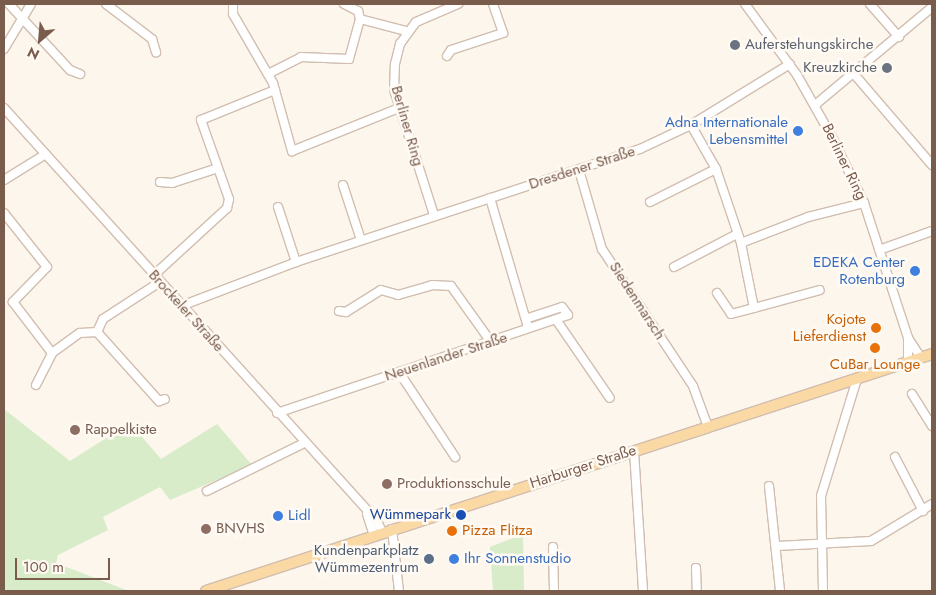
<!DOCTYPE html>
<html>
<head>
<meta charset="utf-8">
<style>
  body { margin:0 }
  #map { position:relative; width:936px; height:595px; overflow:hidden; background:#fdf6ec; font-family:Jost,sans-serif }
  div>[style] { position:absolute }
  .green>* { inset:0; background:#d8ecc9 }
  .roads { filter:drop-shadow(1px 0 #d1beb0) drop-shadow(-1px 0 #d1beb0) drop-shadow(0 1px #d1beb0) drop-shadow(0 -1px #d1beb0) }
  .minor>* { height:8px; margin:-4px; padding:0 4px; transform-origin:4px; border-radius:4px; background:#fff }
  .major>* { height:10px; margin:-5px; padding:0 5px; transform-origin:5px; border-radius:5px; background:#fbd9a5 }
  .dots>* { width:14px; height:14px; translate:-50% -50%; box-sizing:border-box; border:2px solid #fffaf3; border-radius:50% }
  span { translate:-50% -50%; white-space:nowrap; text-align:center; line-height:1.15; -webkit-text-stroke:5px #fffaf3; paint-order:stroke }
  .worship-label { font-size:15px; color:#5b616d }
  .left { translate:0 -50%; text-align:left }
  .right { translate:-100% -50%; text-align:right }
  .shop-label { font-size:15px; color:#366cbe }
  .street-label { font-size:15px; color:#7a5c4d }
  .food-label { font-size:15px; color:#c56008 }
  .education-label { font-size:15px; color:#785e54 }
  .transit-label { font-size:15px; color:#164399 }
  .service-label { font-size:15px; color:#4e5e75 }
  .frame { position:absolute; inset:0; border:5px solid #7a5c4d; pointer-events:none }
  .north { position:absolute; left:15px; top:15px; width:50px; height:50px; -webkit-text-stroke:4px #fffaf3; paint-order:stroke; rotate:207deg; font-size:14px; font-weight:700; line-height:20px; text-align:center; color:#7a5c4d }
  .north::after { content:''; display:block; margin:auto; width:18px; height:22px; background:#7a5c4d; clip-path:polygon(50% 0,100% 100%,50% 72%,0 100%) }
  .scale { position:absolute; left:15px; top:558px; width:95px; height:22px; box-sizing:border-box; border:2px solid #7a5c4d; border-top:0; padding-left:6px; font-size:15px; line-height:18px; white-space:nowrap; color:#7a5c4d; -webkit-text-stroke:4px #fffaf3; paint-order:stroke }
</style>
</head>
<body>
<div id="map">
  <div class="green">
    <div style="clip-path:polygon(4px 409px,70px 461px,130px 423px,161px 459px,217px 424px,252px 465px,170px 500px,160px 487px,103px 517px,108px 530px,58px 555px,56px 563px,129px 591px,4px 591px)"></div>
    <div style="clip-path:polygon(523px 534px,524px 591px,493px 591px,490px 547px)"></div>
  </div>
  <div class="roads">
    <div class="minor">
      <div style="left:9px;top:4px;width:90px;rotate:47.3deg"></div>
      <div style="left:70px;top:70px;width:11px;rotate:22deg"></div>
      <div style="left:106px;top:4px;width:58px;rotate:37.3deg"></div>
      <div style="left:152px;top:39px;width:14px;rotate:73deg"></div>
      <div style="left:233px;top:4px;width:10px;rotate:90deg"></div>
      <div style="left:233px;top:14px;width:80px;rotate:59.9deg"></div>
      <div style="left:273px;top:83px;width:71px;rotate:74.4deg"></div>
      <div style="left:292px;top:151px;width:115px;rotate:-21.9deg"></div>
      <div style="left:344px;top:4px;width:16px;rotate:27deg"></div>
      <div style="left:358px;top:11px;width:8px;rotate:76deg"></div>
      <div style="left:360px;top:19px;width:48px;rotate:14.6deg"></div>
      <div style="left:745px;top:4px;width:88px;rotate:53.8deg"></div>
      <div style="left:797px;top:75px;width:71px;rotate:60.6deg"></div>
      <div style="left:832px;top:137px;width:73px;rotate:64.1deg"></div>
      <div style="left:864px;top:203px;width:142px;rotate:71.9deg"></div>
      <div style="left:908px;top:338px;width:24px;rotate:57deg"></div>
      <div style="left:870px;top:4px;width:44px;rotate:48.7deg"></div>
      <div style="left:4px;top:49px;width:52px;rotate:-59deg"></div>
      <div style="left:447px;top:56px;width:7px;rotate:-56deg"></div>
      <div style="left:451px;top:50px;width:55px;rotate:-18.1deg"></div>
      <div style="left:503px;top:33px;width:31px;rotate:-109deg"></div>
      <div style="left:268px;top:74px;width:37px;rotate:-27deg"></div>
      <div style="left:301px;top:57px;width:48px;rotate:2.4deg"></div>
      <div style="left:349px;top:59px;width:41px;rotate:-74.6deg"></div>
      <div style="left:854px;top:74px;width:120px;rotate:49.4deg"></div>
      <div style="left:815px;top:105px;width:153px;rotate:-39.9deg"></div>
      <div style="left:4px;top:108px;width:557px;rotate:47.91deg"></div>
      <div style="left:377px;top:521px;width:12px;rotate:66deg"></div>
      <div style="left:691px;top:125px;width:51px;rotate:60.4deg"></div>
      <div style="left:716px;top:169px;width:78px;rotate:71.3deg"></div>
      <div style="left:741px;top:243px;width:72px;rotate:-21.2deg"></div>
      <div style="left:808px;top:217px;width:58px;rotate:-14deg"></div>
      <div style="left:579px;top:170px;width:82px;rotate:73.8deg"></div>
      <div style="left:602px;top:249px;width:164px;rotate:56.4deg"></div>
      <div style="left:693px;top:386px;width:44px;rotate:69.9deg"></div>
      <div style="left:4px;top:180px;width:49px;rotate:-31.8deg"></div>
      <div style="left:160px;top:182px;width:12px;rotate:5deg"></div>
      <div style="left:172px;top:183px;width:48px;rotate:-18.1deg"></div>
      <div style="left:343px;top:185px;width:58px;rotate:71.9deg"></div>
      <div style="left:490px;top:198px;width:131px;rotate:73.6deg"></div>
      <div style="left:650px;top:202px;width:74px;rotate:-26.6deg"></div>
      <div style="left:278px;top:207px;width:58px;rotate:71.9deg"></div>
      <div style="left:4px;top:213px;width:69px;rotate:51.5deg"></div>
      <div style="left:47px;top:267px;width:49px;rotate:134.2deg"></div>
      <div style="left:13px;top:302px;width:64px;rotate:52.6deg"></div>
      <div style="left:434px;top:215px;width:131px;rotate:-107.7deg"></div>
      <div style="left:394px;top:90px;width:26px;rotate:-88deg"></div>
      <div style="left:395px;top:64px;width:21px;rotate:-76deg"></div>
      <div style="left:400px;top:44px;width:27px;rotate:-54deg"></div>
      <div style="left:416px;top:22px;width:46px;rotate:-23.2deg"></div>
      <div style="left:741px;top:243px;width:66px;rotate:78.7deg"></div>
      <div style="left:754px;top:308px;width:68px;rotate:-15.3deg"></div>
      <div style="left:879px;top:250px;width:56px;rotate:-19.7deg"></div>
      <div style="left:674px;top:267px;width:69px;rotate:-27.7deg"></div>
      <div style="left:154px;top:275px;width:99px;rotate:-42.5deg"></div>
      <div style="left:227px;top:208px;width:9px;rotate:-77deg"></div>
      <div style="left:229px;top:199px;width:84px;rotate:-109.5deg"></div>
      <div style="left:201px;top:120px;width:80px;rotate:-22.1deg"></div>
      <div style="left:717px;top:293px;width:25px;rotate:56deg"></div>
      <div style="left:731px;top:314px;width:24px;rotate:-15deg"></div>
      <div style="left:181px;top:306px;width:123px;rotate:-20.9deg"></div>
      <div style="left:296px;top:262px;width:362px;rotate:-18.2deg"></div>
      <div style="left:640px;top:149px;width:56px;rotate:-25.2deg"></div>
      <div style="left:691px;top:125px;width:116px;rotate:-31.6deg"></div>
      <div style="left:339px;top:311px;width:7px;rotate:8deg"></div>
      <div style="left:346px;top:312px;width:41px;rotate:-32.2deg"></div>
      <div style="left:381px;top:290px;width:18px;rotate:16deg"></div>
      <div style="left:398px;top:295px;width:35px;rotate:-16deg"></div>
      <div style="left:432px;top:285px;width:19px;rotate:3deg"></div>
      <div style="left:451px;top:286px;width:69px;rotate:54.5deg"></div>
      <div style="left:557px;top:321px;width:93px;rotate:55.5deg"></div>
      <div style="left:97px;top:332px;width:93px;rotate:48.1deg"></div>
      <div style="left:159px;top:401px;width:6px;rotate:-18deg"></div>
      <div style="left:908px;top:338px;width:24px;rotate:90deg"></div>
      <div style="left:399px;top:372px;width:102px;rotate:56.6deg"></div>
      <div style="left:36px;top:385px;width:36px;rotate:-63deg"></div>
      <div style="left:52px;top:353px;width:34px;rotate:-36deg"></div>
      <div style="left:80px;top:333px;width:17px;rotate:-3deg"></div>
      <div style="left:97px;top:332px;width:14px;rotate:-65deg"></div>
      <div style="left:103px;top:319px;width:68px;rotate:-33deg"></div>
      <div style="left:912px;top:394px;width:38px;rotate:58deg"></div>
      <div style="left:277px;top:413px;width:307px;rotate:-18.6deg"></div>
      <div style="left:568px;top:315px;width:10px;rotate:-127deg"></div>
      <div style="left:562px;top:307px;width:38px;rotate:162deg"></div>
      <div style="left:634px;top:451px;width:140px;rotate:86.3deg"></div>
      <div style="left:895px;top:457px;width:61px;rotate:62.6deg"></div>
      <div style="left:769px;top:486px;width:106px;rotate:84deg"></div>
      <div style="left:207px;top:491px;width:108px;rotate:-26.3deg"></div>
      <div style="left:367px;top:514px;width:22px;rotate:72deg"></div>
      <div style="left:392px;top:529px;width:62px;rotate:83.6deg"></div>
      <div style="left:777px;top:546px;width:94px;rotate:-3deg"></div>
      <div style="left:871px;top:541px;width:71px;rotate:-31.2deg"></div>
      <div style="left:553px;top:547px;width:44px;rotate:88.7deg"></div>
      <div style="left:696px;top:568px;width:23px;rotate:88deg"></div>
      <div style="left:823px;top:591px;width:95px;rotate:-91.2deg"></div>
      <div style="left:821px;top:496px;width:122px;rotate:-72.9deg"></div>
    </div>
    <div class="major">
      <div style="left:206px;top:591px;width:764px;rotate:-18.08deg"></div>
    </div>
  </div>
  <div class="dots">
    <div style="left:735px;top:45px;background:#6b7280"></div>
    <div style="left:887px;top:68px;background:#6b7280"></div>
    <div style="left:798px;top:131px;background:#3f7fe0"></div>
    <div style="left:915px;top:271px;background:#3f7fe0"></div>
    <div style="left:876px;top:328px;background:#e8710a"></div>
    <div style="left:875px;top:348px;background:#e8710a"></div>
    <div style="left:75px;top:430px;background:#8d6e63"></div>
    <div style="left:387px;top:484px;background:#8d6e63"></div>
    <div style="left:461px;top:515px;background:#1a4fb4"></div>
    <div style="left:278px;top:516px;background:#3f7fe0"></div>
    <div style="left:206px;top:529px;background:#8d6e63"></div>
    <div style="left:452px;top:531px;background:#e8710a"></div>
    <div style="left:429px;top:559px;background:#5c6f8a"></div>
    <div style="left:454px;top:559px;background:#3f7fe0"></div>
  </div>
  <div class="worship-label">
    <span class="left" style="left:745px;top:45px">Auferstehungskirche</span>
    <span class="right" style="left:877px;top:68px">Kreuzkirche</span>
  </div>
  <div class="shop-label">
    <span class="right" style="left:788px;top:131px">Adna Internationale<br>Lebensmittel</span>
    <span class="right" style="left:905px;top:271px">EDEKA Center<br>Rotenburg</span>
    <span class="left" style="left:288px;top:516px">Lidl</span>
    <span class="left" style="left:464px;top:559px">Ihr Sonnenstudio</span>
  </div>
  <div class="street-label">
    <span style="left:407px;top:126px;rotate:74deg">Berliner Ring</span>
    <span style="left:844px;top:162px;rotate:64deg">Berliner Ring</span>
    <span style="left:582px;top:168px;rotate:-18deg">Dresdener Straße</span>
    <span style="left:637px;top:301px;rotate:57deg">Siedenmarsch</span>
    <span style="left:186px;top:311px;rotate:48deg">Brockeler Straße</span>
    <span style="left:446px;top:357px;rotate:-18deg">Neuenlander Straße</span>
    <span style="left:583px;top:467px;rotate:-18deg">Harburger Straße</span>
  </div>
  <div class="food-label">
    <span class="right" style="left:866px;top:328px">Kojote<br>Lieferdienst</span>
    <span style="left:875px;top:365px">CuBar Lounge</span>
    <span class="left" style="left:462px;top:531px">Pizza Flitza</span>
  </div>
  <div class="education-label">
    <span class="left" style="left:85px;top:430px">Rappelkiste</span>
    <span class="left" style="left:397px;top:484px">Produktionsschule</span>
    <span class="left" style="left:216px;top:529px">BNVHS</span>
  </div>
  <div class="transit-label">
    <span class="right" style="left:451px;top:515px">Wümmepark</span>
  </div>
  <div class="service-label">
    <span class="right" style="left:419px;top:559px">Kundenparkplatz<br>Wümmezentrum</span>
  </div>
  <div class="frame"></div>
  <div class="north">N</div>
  <div class="scale">100 m</div>
</div>
</body>
</html>
